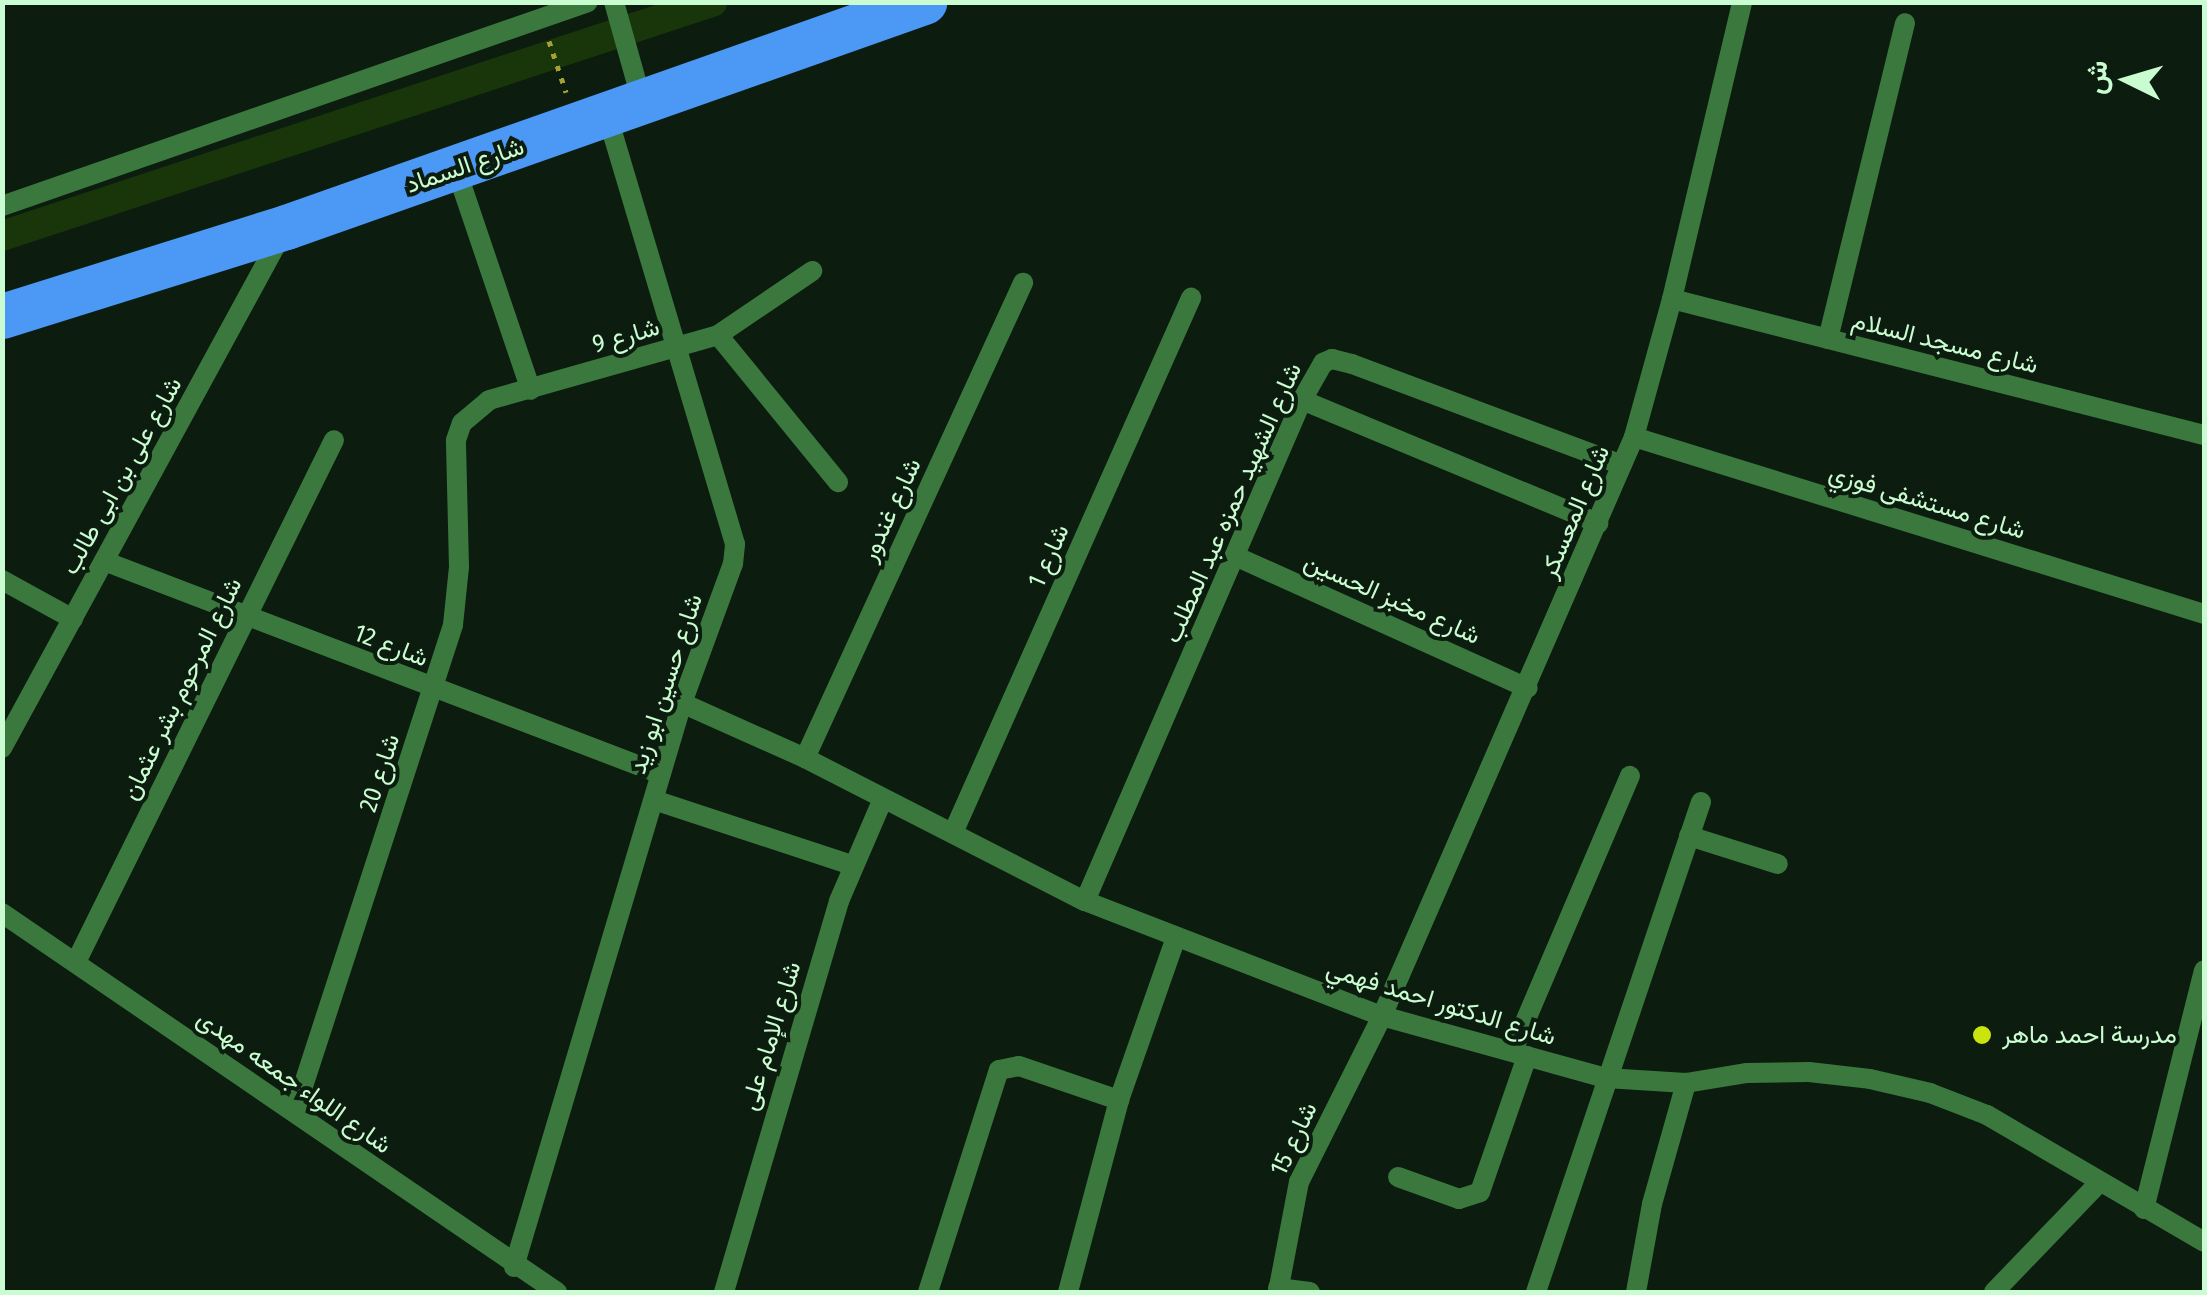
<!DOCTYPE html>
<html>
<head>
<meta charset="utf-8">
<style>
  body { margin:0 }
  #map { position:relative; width:2207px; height:1295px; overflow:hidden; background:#0c1c0f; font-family:"Fira Sans Condensed",Vazirmatn,sans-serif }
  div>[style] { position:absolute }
  .canal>* { height:30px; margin:-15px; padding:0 15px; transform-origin:15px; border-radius:15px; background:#19360b }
  .path>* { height:5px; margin-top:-2.5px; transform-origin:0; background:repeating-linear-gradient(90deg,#a7a333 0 5px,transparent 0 13px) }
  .street>* { height:20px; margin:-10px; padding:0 10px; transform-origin:10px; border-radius:10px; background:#3a783e }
  .highway>* { height:45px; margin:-22.5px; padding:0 22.5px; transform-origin:22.5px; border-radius:22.5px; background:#4c98f5 }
  .dots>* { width:28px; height:28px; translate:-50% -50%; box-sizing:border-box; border:5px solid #0c1c0f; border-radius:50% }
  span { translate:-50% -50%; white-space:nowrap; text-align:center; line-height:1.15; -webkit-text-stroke:8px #0c1c0f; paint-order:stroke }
  .street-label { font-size:25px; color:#cafcd1 }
  .poi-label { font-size:25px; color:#cafcd1 }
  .left { translate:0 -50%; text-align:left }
  .frame { position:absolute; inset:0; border:5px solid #cafcd1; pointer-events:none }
  .north { position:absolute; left:2077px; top:30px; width:100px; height:100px; -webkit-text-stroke:8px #0c1c0f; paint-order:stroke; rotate:275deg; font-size:28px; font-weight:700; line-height:40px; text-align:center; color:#cafcd1 }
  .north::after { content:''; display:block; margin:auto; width:35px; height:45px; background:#cafcd1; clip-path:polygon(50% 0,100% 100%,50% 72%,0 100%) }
</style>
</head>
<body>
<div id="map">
  <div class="canal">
    <div style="left:2px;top:236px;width:748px;rotate:-18.24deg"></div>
  </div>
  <div class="path">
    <div style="left:549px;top:41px;width:54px;rotate:71.6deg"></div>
  </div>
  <div class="street">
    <div style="left:614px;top:2px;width:107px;rotate:74.3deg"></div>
    <div style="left:456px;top:169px;width:233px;rotate:71.3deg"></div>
    <div style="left:2px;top:206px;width:620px;rotate:-19.19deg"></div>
    <div style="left:1672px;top:299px;width:549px;rotate:14.34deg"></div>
    <div style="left:718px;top:335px;width:190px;rotate:50.8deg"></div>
    <div style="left:1828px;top:339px;width:325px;rotate:-76.3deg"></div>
    <div style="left:1302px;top:400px;width:321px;rotate:22.6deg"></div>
    <div style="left:1634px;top:437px;width:597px;rotate:17.25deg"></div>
    <div style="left:1235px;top:556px;width:321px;rotate:24.3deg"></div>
    <div style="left:104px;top:561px;width:596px;rotate:20.93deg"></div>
    <div style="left:2px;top:580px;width:81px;rotate:28.8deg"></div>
    <div style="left:682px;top:703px;width:135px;rotate:24.1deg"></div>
    <div style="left:805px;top:758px;width:314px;rotate:27.1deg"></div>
    <div style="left:1085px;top:901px;width:318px;rotate:21.2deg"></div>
    <div style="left:1382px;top:1016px;width:232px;rotate:15.5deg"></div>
    <div style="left:1606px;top:1078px;width:80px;rotate:3.6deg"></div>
    <div style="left:1686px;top:1083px;width:62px;rotate:-9.3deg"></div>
    <div style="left:1747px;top:1073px;width:62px;rotate:-0.9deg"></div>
    <div style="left:1809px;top:1072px;width:61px;rotate:6.5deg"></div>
    <div style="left:1870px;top:1079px;width:62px;rotate:13.1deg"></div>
    <div style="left:1930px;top:1093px;width:61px;rotate:21.1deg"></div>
    <div style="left:1987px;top:1115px;width:251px;rotate:30.3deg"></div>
    <div style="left:2px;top:748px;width:588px;rotate:-61.43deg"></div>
    <div style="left:805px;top:758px;width:523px;rotate:-65.35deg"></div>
    <div style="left:654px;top:800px;width:208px;rotate:18.2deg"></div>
    <div style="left:953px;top:833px;width:586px;rotate:-66.02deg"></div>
    <div style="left:1689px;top:836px;width:93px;rotate:17.5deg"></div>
    <div style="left:1085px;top:901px;width:546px;rotate:-66.58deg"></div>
    <div style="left:1302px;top:400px;width:43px;rotate:-60.4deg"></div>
    <div style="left:1323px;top:363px;width:10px;rotate:-24deg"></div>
    <div style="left:1332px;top:359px;width:21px;rotate:14deg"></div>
    <div style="left:1352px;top:364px;width:288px;rotate:20.5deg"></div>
    <div style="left:2px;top:913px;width:672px;rotate:34.33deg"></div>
    <div style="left:76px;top:962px;width:582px;rotate:-63.7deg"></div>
    <div style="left:1513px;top:1050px;width:298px;rotate:-66.9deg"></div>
    <div style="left:295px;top:1111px;width:511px;rotate:-71.99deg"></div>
    <div style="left:453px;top:625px;width:58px;rotate:-84.1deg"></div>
    <div style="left:459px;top:567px;width:127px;rotate:-91.4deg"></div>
    <div style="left:456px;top:440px;width:18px;rotate:-71deg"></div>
    <div style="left:462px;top:423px;width:35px;rotate:-40deg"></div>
    <div style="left:489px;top:400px;width:238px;rotate:-15.8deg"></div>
    <div style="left:718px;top:335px;width:114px;rotate:-34.2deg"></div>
    <div style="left:1398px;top:1177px;width:65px;rotate:19.8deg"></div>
    <div style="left:1459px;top:1199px;width:22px;rotate:-18deg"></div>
    <div style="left:1480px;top:1192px;width:144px;rotate:-70.9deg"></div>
    <div style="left:2144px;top:1209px;width:246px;rotate:-75.9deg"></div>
    <div style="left:514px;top:1267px;width:588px;rotate:-73.41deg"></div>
    <div style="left:682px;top:703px;width:148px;rotate:-69.9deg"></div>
    <div style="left:733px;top:564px;width:20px;rotate:-84deg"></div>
    <div style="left:735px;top:544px;width:445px;rotate:-106.6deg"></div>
    <div style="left:1278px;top:1288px;width:32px;rotate:7deg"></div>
    <div style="left:724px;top:1292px;width:408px;rotate:-73.6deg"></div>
    <div style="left:839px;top:901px;width:111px;rotate:-66.7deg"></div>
    <div style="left:928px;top:1292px;width:233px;rotate:-72.3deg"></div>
    <div style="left:999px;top:1070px;width:20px;rotate:-11deg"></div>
    <div style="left:1019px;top:1066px;width:106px;rotate:18.8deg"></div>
    <div style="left:1068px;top:1292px;width:199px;rotate:-75.1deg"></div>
    <div style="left:1119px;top:1100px;width:173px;rotate:-70.7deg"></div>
    <div style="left:1278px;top:1292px;width:112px;rotate:-79.2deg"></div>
    <div style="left:1299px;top:1182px;width:186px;rotate:-63.4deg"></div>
    <div style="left:1382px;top:1016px;width:631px;rotate:-66.48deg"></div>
    <div style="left:1634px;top:437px;width:143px;rotate:-74.6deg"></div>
    <div style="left:1672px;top:299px;width:305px;rotate:-76.7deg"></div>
    <div style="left:1536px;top:1292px;width:517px;rotate:-71.39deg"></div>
    <div style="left:1636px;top:1292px;width:89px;rotate:-79.7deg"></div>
    <div style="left:1652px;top:1204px;width:126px;rotate:-74.3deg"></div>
    <div style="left:1994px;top:1292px;width:150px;rotate:-46.1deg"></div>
  </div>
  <div class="highway">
    <div style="left:2px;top:316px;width:298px;rotate:-17.4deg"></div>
    <div style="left:286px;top:227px;width:677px;rotate:-19.43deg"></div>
  </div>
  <div class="dots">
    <div style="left:1982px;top:1035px;background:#c9e50d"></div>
  </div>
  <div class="street-label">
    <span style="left:465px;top:166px;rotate:-19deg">شارع السماد</span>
    <span style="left:626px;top:336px;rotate:-16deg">شارع 9</span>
    <span style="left:1945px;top:343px;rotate:14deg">شارع مسجد السلام</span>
    <span style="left:122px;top:476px;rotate:-61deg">شارع على بن ابى طالب</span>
    <span style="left:1927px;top:502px;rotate:17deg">شارع مستشفى فوزي</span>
    <span style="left:1233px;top:503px;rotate:-66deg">شارع الشهيد حمزه عبد المطلب</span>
    <span style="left:891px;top:510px;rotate:-65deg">شارع غندور</span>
    <span style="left:1575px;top:512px;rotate:-67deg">شارع المعسكر</span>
    <span style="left:1049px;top:556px;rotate:-66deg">شارع 1</span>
    <span style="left:1392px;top:599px;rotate:24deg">شارع مخبز الحسين</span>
    <span style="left:391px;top:646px;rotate:21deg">شارع 12</span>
    <span style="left:666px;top:684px;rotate:-72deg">شارع حسين ابو زيد</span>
    <span style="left:182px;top:689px;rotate:-64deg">شارع المرحوم بشر عثمان</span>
    <span style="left:380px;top:773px;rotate:-72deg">شارع 20</span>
    <span style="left:1441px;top:1003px;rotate:17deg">شارع الدكتور احمد فهمي</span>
    <span style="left:771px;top:1036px;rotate:-73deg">شارع الإمام على</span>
    <span style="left:294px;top:1082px;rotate:35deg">شارع اللواء جمعه مهدى</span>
    <span style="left:1294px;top:1139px;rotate:-65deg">شارع 15</span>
  </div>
  <div class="poi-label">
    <span class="left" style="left:2002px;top:1035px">مدرسة احمد ماهر</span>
  </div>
  <div class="frame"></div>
  <div class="north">ش</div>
</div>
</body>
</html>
